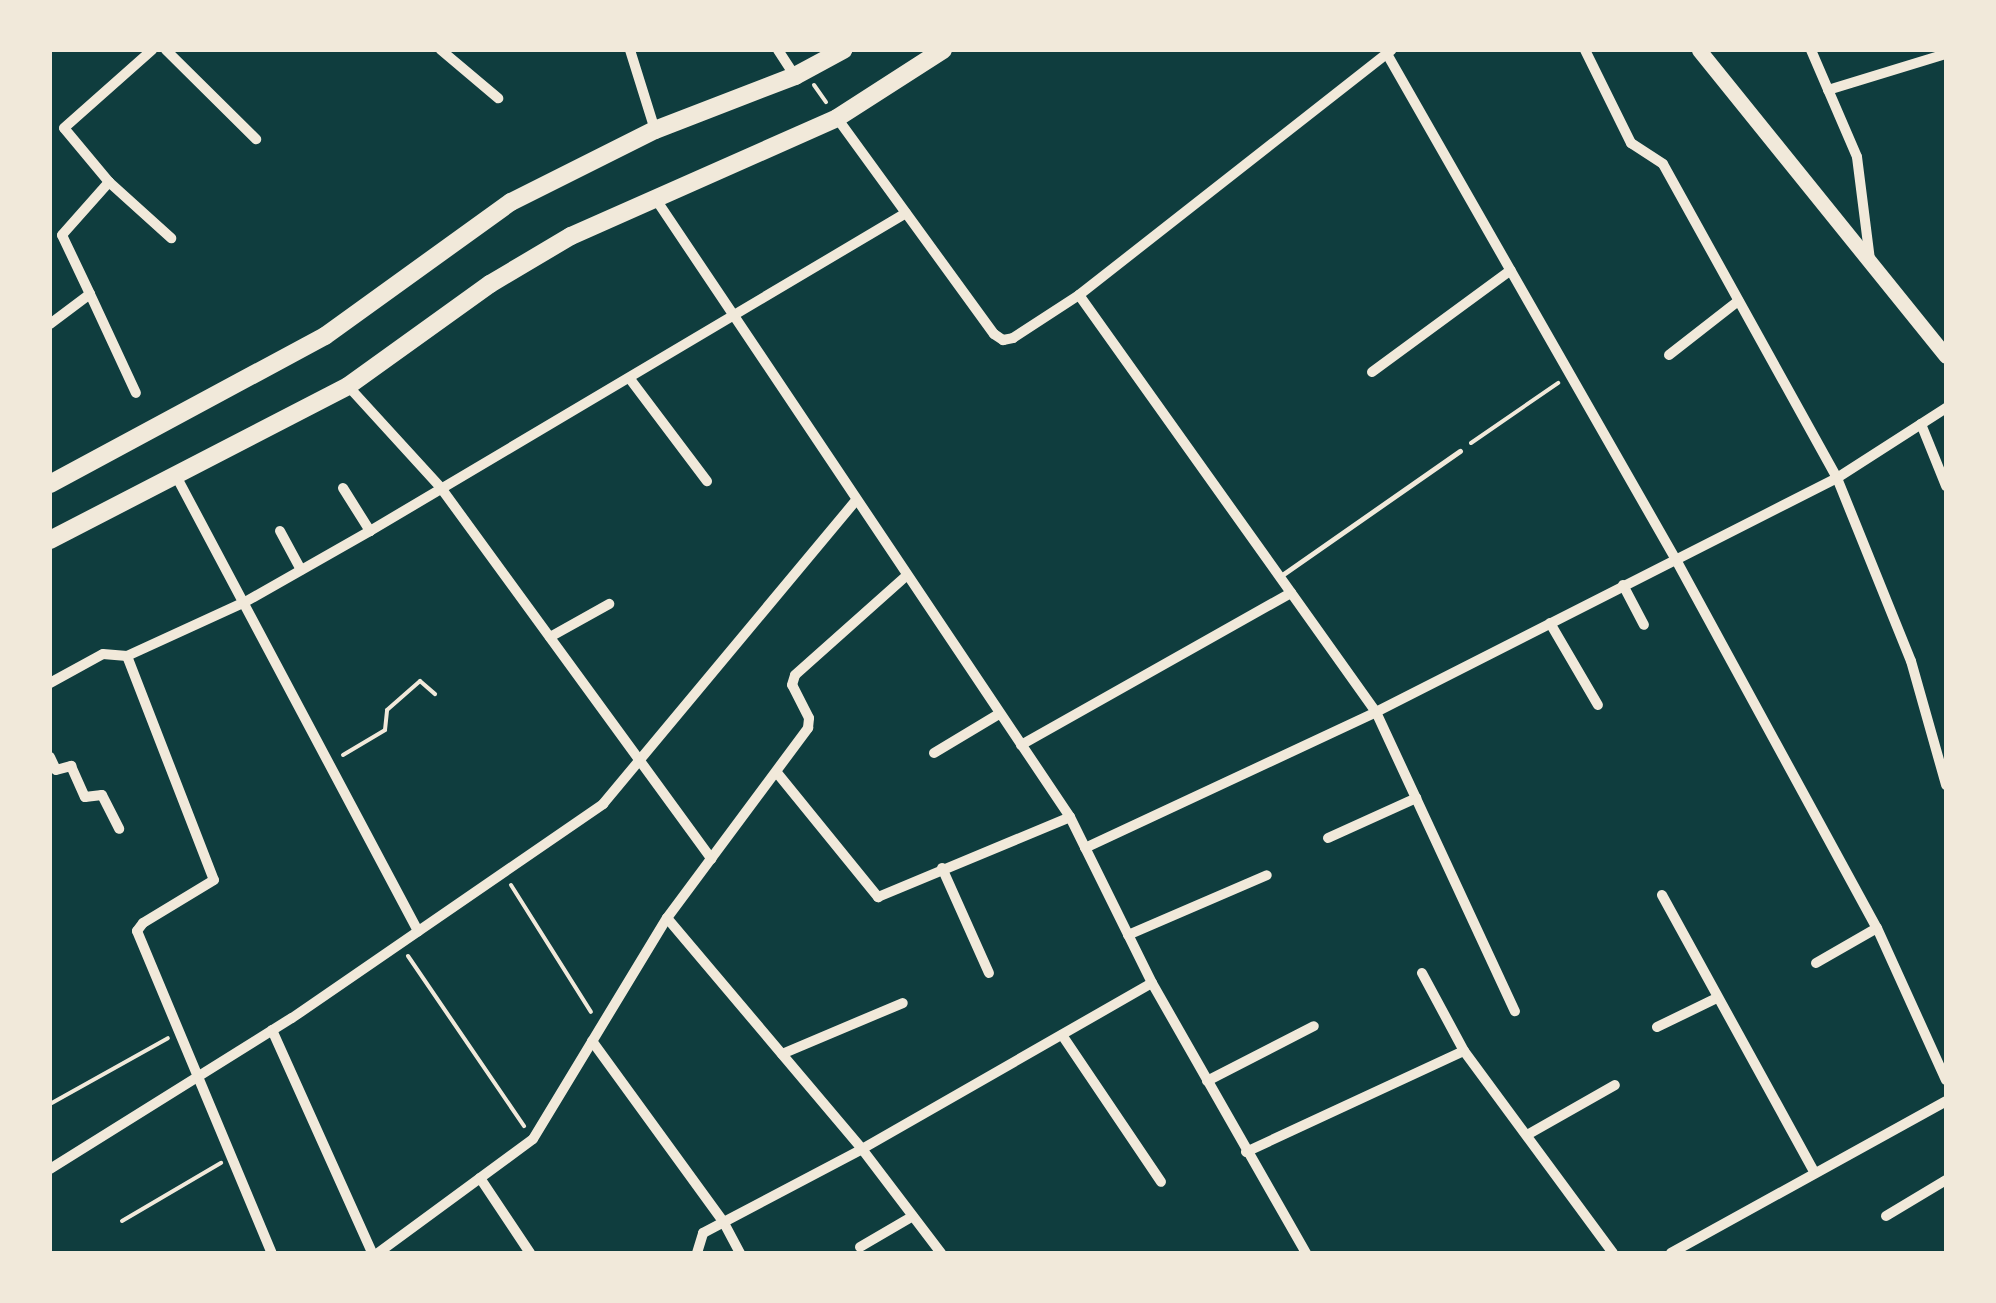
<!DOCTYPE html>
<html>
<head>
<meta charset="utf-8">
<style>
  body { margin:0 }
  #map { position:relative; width:1996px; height:1303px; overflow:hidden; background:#0f3d3e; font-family:"Times New Roman",serif }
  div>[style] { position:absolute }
  .path>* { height:4px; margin:-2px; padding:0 2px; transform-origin:2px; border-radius:2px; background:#f1e9da }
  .service>* { height:5px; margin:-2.5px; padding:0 2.5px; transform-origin:2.5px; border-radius:2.5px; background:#f1e9da }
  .minor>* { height:10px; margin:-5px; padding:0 5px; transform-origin:5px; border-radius:5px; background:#f1e9da }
  .secondary>* { height:15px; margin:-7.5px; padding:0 7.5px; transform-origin:7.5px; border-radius:7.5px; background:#f1e9da }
  .primary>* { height:18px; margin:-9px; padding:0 9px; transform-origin:9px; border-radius:9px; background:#f1e9da }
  span { translate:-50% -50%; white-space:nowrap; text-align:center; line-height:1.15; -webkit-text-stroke:8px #f1e9da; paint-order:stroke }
  .frame { position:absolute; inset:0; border:52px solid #f1e9da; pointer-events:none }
</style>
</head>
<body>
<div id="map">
  <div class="path">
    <div style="left:814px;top:85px;width:21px;rotate:55deg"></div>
    <div style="left:1471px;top:443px;width:106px;rotate:-34.6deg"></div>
    <div style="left:343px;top:755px;width:49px;rotate:-30.8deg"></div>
    <div style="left:385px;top:730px;width:20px;rotate:-84deg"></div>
    <div style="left:387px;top:710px;width:44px;rotate:-41.3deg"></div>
    <div style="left:420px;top:681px;width:20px;rotate:41deg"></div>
    <div style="left:511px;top:885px;width:150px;rotate:57.8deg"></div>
    <div style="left:408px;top:956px;width:206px;rotate:55.7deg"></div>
    <div style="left:50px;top:1104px;width:135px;rotate:-29.2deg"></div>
    <div style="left:122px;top:1221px;width:115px;rotate:-30.4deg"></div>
  </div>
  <div class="service">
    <div style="left:1282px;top:575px;width:217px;rotate:-34.9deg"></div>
  </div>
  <div class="minor">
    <div style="left:166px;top:50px;width:127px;rotate:44.7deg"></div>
    <div style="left:441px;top:50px;width:75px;rotate:40.1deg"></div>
    <div style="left:630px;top:50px;width:84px;rotate:72.6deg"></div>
    <div style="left:778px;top:50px;width:31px;rotate:57deg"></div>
    <div style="left:1585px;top:50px;width:104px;rotate:63.7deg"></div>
    <div style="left:1631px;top:143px;width:38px;rotate:33deg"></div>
    <div style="left:1663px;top:164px;width:359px;rotate:61deg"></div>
    <div style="left:1837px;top:478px;width:197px;rotate:68deg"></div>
    <div style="left:1911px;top:661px;width:129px;rotate:74.2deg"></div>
    <div style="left:1811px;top:50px;width:116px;rotate:66.7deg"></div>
    <div style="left:1857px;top:157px;width:104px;rotate:82.8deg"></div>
    <div style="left:1387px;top:54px;width:580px;rotate:60.26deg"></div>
    <div style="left:1675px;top:558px;width:422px;rotate:61.4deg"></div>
    <div style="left:1877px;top:928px;width:167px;rotate:65.6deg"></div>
    <div style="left:1828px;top:90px;width:123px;rotate:-17deg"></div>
    <div style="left:837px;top:118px;width:267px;rotate:54deg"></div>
    <div style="left:994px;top:334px;width:11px;rotate:34deg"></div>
    <div style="left:1003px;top:340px;width:10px;rotate:-11deg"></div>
    <div style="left:1013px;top:338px;width:79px;rotate:-33.1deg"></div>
    <div style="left:1079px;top:295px;width:397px;rotate:-38.1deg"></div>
    <div style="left:109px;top:182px;width:84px;rotate:42.1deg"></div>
    <div style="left:655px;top:198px;width:745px;rotate:56.16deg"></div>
    <div style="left:1070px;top:817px;width:185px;rotate:63.7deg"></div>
    <div style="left:1152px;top:983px;width:311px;rotate:60.3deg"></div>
    <div style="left:90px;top:294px;width:109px;rotate:65.1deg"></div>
    <div style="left:1079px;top:295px;width:512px;rotate:54.54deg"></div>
    <div style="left:1376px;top:712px;width:330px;rotate:65.1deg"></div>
    <div style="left:50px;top:324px;width:50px;rotate:-36.9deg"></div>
    <div style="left:90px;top:294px;width:65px;rotate:-115.4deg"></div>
    <div style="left:62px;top:235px;width:71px;rotate:-48.4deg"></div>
    <div style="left:109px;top:182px;width:70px;rotate:-129.8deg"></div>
    <div style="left:64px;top:128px;width:118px;rotate:-41.6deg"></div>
    <div style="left:1669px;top:355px;width:88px;rotate:-38deg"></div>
    <div style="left:1372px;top:372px;width:172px;rotate:-36.3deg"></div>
    <div style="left:630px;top:379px;width:128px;rotate:53deg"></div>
    <div style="left:348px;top:386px;width:138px;rotate:47.6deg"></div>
    <div style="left:441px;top:488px;width:459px;rotate:53.9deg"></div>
    <div style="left:1921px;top:424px;width:67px;rotate:68deg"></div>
    <div style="left:175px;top:474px;width:518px;rotate:62deg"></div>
    <div style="left:343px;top:488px;width:51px;rotate:57.9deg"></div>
    <div style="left:280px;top:531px;width:44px;rotate:61.7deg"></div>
    <div style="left:1623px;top:585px;width:45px;rotate:62.3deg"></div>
    <div style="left:1550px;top:623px;width:95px;rotate:59.7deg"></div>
    <div style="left:550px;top:637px;width:68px;rotate:-29.2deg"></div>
    <div style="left:127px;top:656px;width:130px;rotate:-24.6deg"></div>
    <div style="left:245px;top:602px;width:144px;rotate:-29.6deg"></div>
    <div style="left:370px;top:531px;width:623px;rotate:-30.68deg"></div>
    <div style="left:127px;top:656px;width:240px;rotate:68.8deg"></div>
    <div style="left:214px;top:880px;width:83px;rotate:148.8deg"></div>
    <div style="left:143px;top:923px;width:10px;rotate:127deg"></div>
    <div style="left:137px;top:931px;width:349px;rotate:67.3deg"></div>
    <div style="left:50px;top:683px;width:60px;rotate:-28.7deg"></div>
    <div style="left:103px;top:654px;width:24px;rotate:5deg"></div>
    <div style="left:1021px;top:745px;width:310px;rotate:-29.4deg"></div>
    <div style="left:934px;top:753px;width:76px;rotate:-31deg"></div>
    <div style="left:50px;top:757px;width:14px;rotate:65deg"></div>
    <div style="left:56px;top:770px;width:16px;rotate:-15deg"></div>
    <div style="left:71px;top:766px;width:34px;rotate:66deg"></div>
    <div style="left:85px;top:797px;width:17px;rotate:-7deg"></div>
    <div style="left:102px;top:795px;width:38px;rotate:63deg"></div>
    <div style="left:778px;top:774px;width:159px;rotate:50.9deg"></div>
    <div style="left:878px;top:897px;width:208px;rotate:-22.6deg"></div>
    <div style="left:1328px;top:838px;width:97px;rotate:-24.4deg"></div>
    <div style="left:1085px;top:848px;width:321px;rotate:-25deg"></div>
    <div style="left:1376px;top:712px;width:517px;rotate:-26.91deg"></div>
    <div style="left:1837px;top:478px;width:130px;rotate:-32.7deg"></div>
    <div style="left:942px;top:868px;width:115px;rotate:65.9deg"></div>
    <div style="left:1662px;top:895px;width:317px;rotate:61.2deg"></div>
    <div style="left:667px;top:918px;width:302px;rotate:49.8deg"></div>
    <div style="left:862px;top:1149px;width:131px;rotate:52.8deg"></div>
    <div style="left:1128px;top:935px;width:151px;rotate:-23.3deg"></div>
    <div style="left:1816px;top:963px;width:70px;rotate:-29.8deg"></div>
    <div style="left:1422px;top:973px;width:89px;rotate:61.7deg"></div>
    <div style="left:1464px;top:1051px;width:251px;rotate:53.6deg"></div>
    <div style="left:1657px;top:1027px;width:67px;rotate:-25.8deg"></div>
    <div style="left:272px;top:1030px;width:244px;rotate:65.8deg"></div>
    <div style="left:1062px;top:1035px;width:177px;rotate:56deg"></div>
    <div style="left:592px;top:1041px;width:225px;rotate:54deg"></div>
    <div style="left:724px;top:1223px;width:34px;rotate:62deg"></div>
    <div style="left:782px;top:1054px;width:131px;rotate:-22.9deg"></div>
    <div style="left:1207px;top:1081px;width:120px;rotate:-27.2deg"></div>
    <div style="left:1527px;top:1135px;width:101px;rotate:-29.6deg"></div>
    <div style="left:1246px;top:1152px;width:240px;rotate:-24.9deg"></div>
    <div style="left:50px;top:1169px;width:285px;rotate:-32deg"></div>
    <div style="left:292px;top:1018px;width:378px;rotate:-34.5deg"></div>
    <div style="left:603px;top:804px;width:393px;rotate:-50.2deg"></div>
    <div style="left:480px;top:1178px;width:90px;rotate:56.3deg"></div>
    <div style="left:1886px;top:1216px;width:70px;rotate:-31deg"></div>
    <div style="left:860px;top:1247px;width:61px;rotate:-30.3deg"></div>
    <div style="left:378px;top:1253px;width:192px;rotate:-36.3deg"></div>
    <div style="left:533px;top:1139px;width:258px;rotate:-58.8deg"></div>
    <div style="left:667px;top:918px;width:237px;rotate:-53.4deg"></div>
    <div style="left:808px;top:728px;width:10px;rotate:-84deg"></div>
    <div style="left:809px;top:718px;width:37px;rotate:-117deg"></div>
    <div style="left:792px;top:685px;width:10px;rotate:-73deg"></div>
    <div style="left:795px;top:675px;width:149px;rotate:-41.7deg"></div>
    <div style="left:697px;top:1253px;width:21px;rotate:-73deg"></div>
    <div style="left:703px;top:1233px;width:180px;rotate:-27.8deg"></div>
    <div style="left:862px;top:1149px;width:334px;rotate:-29.8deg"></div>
    <div style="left:1671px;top:1253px;width:314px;rotate:-28.9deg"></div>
  </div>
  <div class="secondary">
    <div style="left:1699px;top:50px;width:393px;rotate:51.1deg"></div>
  </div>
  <div class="primary">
    <div style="left:50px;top:484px;width:312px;rotate:-28.3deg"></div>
    <div style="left:325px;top:336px;width:229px;rotate:-35.8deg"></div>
    <div style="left:511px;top:202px;width:161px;rotate:-26.6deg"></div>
    <div style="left:655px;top:130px;width:150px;rotate:-21.1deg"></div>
    <div style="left:795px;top:76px;width:55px;rotate:-28.4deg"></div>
    <div style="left:50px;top:540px;width:335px;rotate:-27.3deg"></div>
    <div style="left:348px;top:386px;width:175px;rotate:-35.7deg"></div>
    <div style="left:490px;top:284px;width:94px;rotate:-30.7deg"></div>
    <div style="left:571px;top:236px;width:291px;rotate:-23.9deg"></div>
    <div style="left:837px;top:118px;width:126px;rotate:-32.7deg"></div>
  </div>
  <div class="frame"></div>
</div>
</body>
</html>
